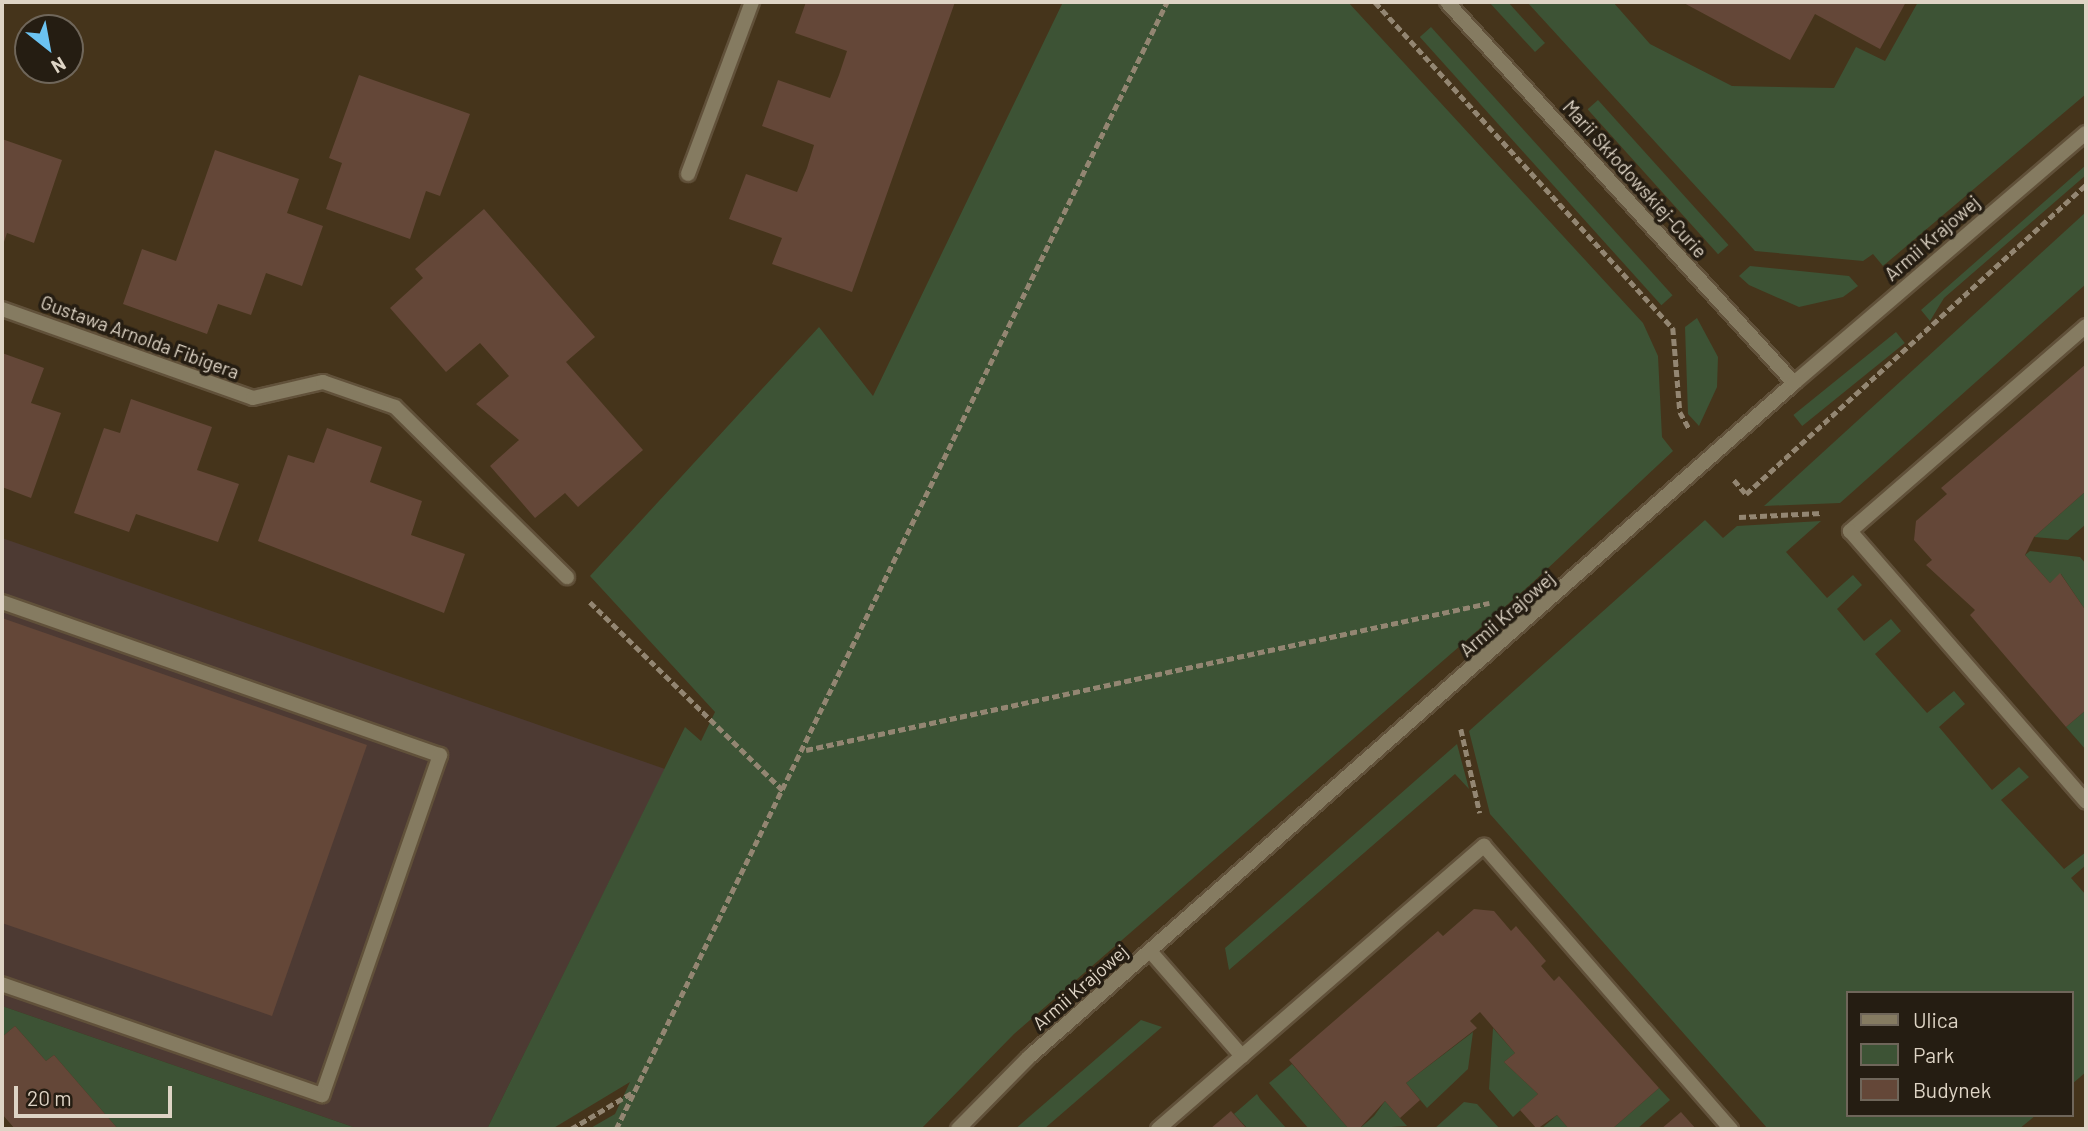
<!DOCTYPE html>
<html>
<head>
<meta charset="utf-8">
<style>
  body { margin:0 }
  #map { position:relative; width:2088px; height:1131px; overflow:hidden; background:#45341b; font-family:Barlow,sans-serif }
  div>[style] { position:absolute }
  .commercial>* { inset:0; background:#4d3a33 }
  .green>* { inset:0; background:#3d5335; transform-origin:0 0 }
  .building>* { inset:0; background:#644738 }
  .path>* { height:4.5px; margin-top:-2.25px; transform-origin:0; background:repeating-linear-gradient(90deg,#938672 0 7px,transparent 0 10.5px) }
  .roads { filter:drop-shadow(2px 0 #61513a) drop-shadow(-2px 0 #61513a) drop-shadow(0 2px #61513a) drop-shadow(0 -2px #61513a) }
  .service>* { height:14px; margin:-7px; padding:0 7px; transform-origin:7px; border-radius:7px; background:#857b61 }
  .minor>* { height:14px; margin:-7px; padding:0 7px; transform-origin:7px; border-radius:7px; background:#857b61 }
  .tertiary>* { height:14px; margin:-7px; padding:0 7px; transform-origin:7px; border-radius:7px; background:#857b61 }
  span { translate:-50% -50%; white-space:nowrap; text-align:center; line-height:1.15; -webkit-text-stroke:7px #251d12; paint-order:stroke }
  .street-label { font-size:19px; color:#ded4c5 }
  .frame { position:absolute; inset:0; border:4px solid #ded4c5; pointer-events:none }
  .legend { position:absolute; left:1846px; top:991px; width:228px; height:126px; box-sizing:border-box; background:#251d12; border:2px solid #6f665a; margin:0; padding:9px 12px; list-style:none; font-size:21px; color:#ded4c5 }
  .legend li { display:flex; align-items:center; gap:14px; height:35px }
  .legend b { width:35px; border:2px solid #6f665a }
  .north { position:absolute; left:14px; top:14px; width:70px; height:70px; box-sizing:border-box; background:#251d12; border:2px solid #6f665a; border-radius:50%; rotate:149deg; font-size:19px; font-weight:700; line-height:28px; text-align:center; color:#ded4c5 }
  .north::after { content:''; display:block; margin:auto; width:24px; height:32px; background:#6bc3f2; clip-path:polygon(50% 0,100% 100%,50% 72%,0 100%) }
  .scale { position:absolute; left:14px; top:1086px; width:158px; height:32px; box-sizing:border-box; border:4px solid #ded4c5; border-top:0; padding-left:9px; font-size:21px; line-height:24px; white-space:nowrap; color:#ded4c5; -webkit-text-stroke:5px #251d12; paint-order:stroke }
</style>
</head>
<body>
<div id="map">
  <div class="commercial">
    <div style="clip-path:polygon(2px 538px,665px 769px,487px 1129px,359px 1129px,2px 1006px)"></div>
  </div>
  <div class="green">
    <div style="clip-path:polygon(1063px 2px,1348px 2px,1643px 323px,1658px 356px,1662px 437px,1673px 451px,1530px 585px,1014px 1034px,921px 1129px,589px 1129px,615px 1114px,630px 1082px,552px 1129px,487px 1129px,685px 727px,701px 741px,715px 712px,590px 576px,819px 327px,873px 396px)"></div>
    <div style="clip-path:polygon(1489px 2px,1508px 2px,1545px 43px,1535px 52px)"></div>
    <div style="clip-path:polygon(1527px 2px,1613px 2px,1650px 44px,1732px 86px,1834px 88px,1856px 47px,1885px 61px,1918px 2px,2086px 2px,2086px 94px,1883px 266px,1873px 254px,1863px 261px,1755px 251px)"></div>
    <div style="left:1431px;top:27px;width:361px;height:15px;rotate:48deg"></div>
    <div style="left:1598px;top:100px;width:195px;height:14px;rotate:48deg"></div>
    <div style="clip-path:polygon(2086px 165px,2086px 175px,1944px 298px,1930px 321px,1921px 310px)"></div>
    <div style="clip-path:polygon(2086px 212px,2086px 284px,1840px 503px,1764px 506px)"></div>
    <div style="clip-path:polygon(1750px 266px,1849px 276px,1858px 286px,1843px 297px,1799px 307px,1749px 285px,1739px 276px)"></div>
    <div style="clip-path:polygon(1697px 318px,1718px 357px,1717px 387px,1699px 426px,1688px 414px,1685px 327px)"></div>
    <div style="left:1896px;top:332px;width:14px;height:132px;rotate:51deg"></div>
    <div style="clip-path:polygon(2086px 491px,2086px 524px,2068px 540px,2034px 537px)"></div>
    <div style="clip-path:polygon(1705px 520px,1723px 538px,1737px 526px,1821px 521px,1786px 552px,1827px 598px,1853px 575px,1862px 585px,1837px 609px,1864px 641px,1891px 619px,1901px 631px,1875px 654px,1927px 713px,1954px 691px,1965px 704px,1939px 727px,1992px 790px,2019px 767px,2029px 777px,2001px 800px,2064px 869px,2086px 852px,2086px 865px,2071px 878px,2086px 895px,2086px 1072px,2072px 1084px,2072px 993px,1848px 993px,1848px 1115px,2036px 1115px,2019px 1129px,1768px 1129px,1490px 814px,1469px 731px)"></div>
    <div style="clip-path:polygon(2030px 551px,2080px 557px,2086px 564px,2086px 611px,2061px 574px,2050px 583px,2025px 555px)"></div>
    <div style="clip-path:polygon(2086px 710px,2086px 750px,2066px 727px)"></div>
    <div style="clip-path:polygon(1457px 744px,1469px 789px,1455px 774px,1229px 970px,1225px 948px)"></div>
    <div style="clip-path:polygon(2px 1006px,359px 1129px,118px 1129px,54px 1055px,46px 1061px,15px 1026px,2px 1037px)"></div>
    <div style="clip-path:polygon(1141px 1020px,1162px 1027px,1044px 1129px,1015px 1129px)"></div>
    <div style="clip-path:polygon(1493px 1028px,1515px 1053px,1504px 1062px,1538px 1094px,1513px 1117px,1489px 1089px)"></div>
    <div style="clip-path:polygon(1473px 1032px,1468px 1069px,1427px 1108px,1406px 1083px)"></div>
    <div style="clip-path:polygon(1292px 1064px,1349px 1129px,1309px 1129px,1269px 1083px)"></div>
    <div style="clip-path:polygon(1659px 1088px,1670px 1100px,1637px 1129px,1612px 1129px)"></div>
    <div style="clip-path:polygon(1257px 1094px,1260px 1099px,1287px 1129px,1248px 1129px,1234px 1114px)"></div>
    <div style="clip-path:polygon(1385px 1101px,1407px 1126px,1359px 1129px,1374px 1116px)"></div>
    <div style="clip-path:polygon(1464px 1102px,1477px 1104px,1500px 1129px,1434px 1129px)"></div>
    <div style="clip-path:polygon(1557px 1115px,1569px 1129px,1541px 1129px)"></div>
  </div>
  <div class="building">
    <div style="clip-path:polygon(806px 2px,955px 2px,852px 292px,772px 264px,782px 238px,729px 219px,746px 174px,797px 192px,807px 168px,814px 145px,762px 126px,778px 80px,830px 98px,839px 75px,847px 51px,795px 33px)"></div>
    <div style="clip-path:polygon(1682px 2px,1906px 2px,1880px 49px,1815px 14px,1790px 60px)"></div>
    <div style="clip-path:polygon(359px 75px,470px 114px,440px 196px,426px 191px,410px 239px,326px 209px,342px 163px,329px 158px)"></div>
    <div style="clip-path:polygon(2px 139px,62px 160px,34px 243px,7px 233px,2px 248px)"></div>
    <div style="clip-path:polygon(215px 150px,299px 179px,287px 213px,323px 226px,302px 286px,266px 273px,251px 315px,218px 304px,207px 334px,123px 304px,142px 249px,176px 261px)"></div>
    <div style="clip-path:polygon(484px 209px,595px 337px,566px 362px,643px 450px,578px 507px,565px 493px,535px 518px,490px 466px,519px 440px,476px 404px,509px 376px,480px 343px,446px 372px,390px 308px,423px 278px,415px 269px)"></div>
    <div style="clip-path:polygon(2px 353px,44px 368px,31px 403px,61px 413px,31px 498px,2px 487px)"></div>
    <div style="clip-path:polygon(2086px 364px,2086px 491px,2034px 537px,2025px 555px,2050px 583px,2060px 573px,2086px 611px,2086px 710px,2066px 727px,1970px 615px,1975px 610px,1926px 565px,1932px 560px,1914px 540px,1916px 521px,1947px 494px,1941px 488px)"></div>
    <div style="clip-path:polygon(131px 399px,212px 427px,197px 470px,239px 484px,218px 542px,136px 514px,129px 532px,74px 513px,104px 428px,120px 433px)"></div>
    <div style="clip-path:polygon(327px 428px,382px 447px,370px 482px,422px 501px,411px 535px,465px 554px,444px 613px,258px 541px,288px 455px,314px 463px)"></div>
    <div style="clip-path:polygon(2px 618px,367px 745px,272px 1016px,2px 923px)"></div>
    <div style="clip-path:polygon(1474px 909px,1494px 911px,1511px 931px,1516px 926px,1546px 961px,1541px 966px,1554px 981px,1559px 976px,1659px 1088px,1612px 1129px,1569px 1129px,1557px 1115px,1537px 1129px,1520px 1110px,1538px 1094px,1504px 1062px,1515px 1053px,1480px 1012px,1470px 1021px,1477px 1028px,1406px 1083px,1420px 1100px,1400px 1118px,1385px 1101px,1359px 1129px,1349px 1129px,1289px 1060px,1438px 931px,1443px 936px)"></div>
    <div style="clip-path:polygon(15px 1026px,46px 1061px,54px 1055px,118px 1129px,15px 1129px,2px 1114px,2px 1037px)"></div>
    <div style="clip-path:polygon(1231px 1111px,1247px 1129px,1210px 1129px)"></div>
    <div style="clip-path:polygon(1681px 1112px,1696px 1129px,1661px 1129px)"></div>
  </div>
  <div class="path">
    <div style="left:1375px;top:2px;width:442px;rotate:47.6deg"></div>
    <div style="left:1673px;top:328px;width:84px;rotate:85.2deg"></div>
    <div style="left:1680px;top:412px;width:18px;rotate:61deg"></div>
    <div style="left:1734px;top:480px;width:18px;rotate:49deg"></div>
    <div style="left:1746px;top:494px;width:459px;rotate:-42.3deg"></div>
    <div style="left:1739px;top:517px;width:83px;rotate:-2.8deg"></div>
    <div style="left:590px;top:602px;width:272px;rotate:44.3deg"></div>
    <div style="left:1461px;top:729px;width:86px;rotate:77.3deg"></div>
    <div style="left:806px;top:750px;width:699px;rotate:-12.15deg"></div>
    <div style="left:571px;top:1129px;width:72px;rotate:-30.8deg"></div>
    <div style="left:616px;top:1129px;width:1254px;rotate:-63.95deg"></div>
  </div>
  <div class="roads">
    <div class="service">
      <div style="left:688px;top:174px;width:184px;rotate:-69.6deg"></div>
      <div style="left:2086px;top:326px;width:313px;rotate:139deg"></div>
      <div style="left:1850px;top:531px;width:359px;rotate:48.9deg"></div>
      <div style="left:2px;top:602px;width:464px;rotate:19.3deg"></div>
      <div style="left:440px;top:755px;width:360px;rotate:109.1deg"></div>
      <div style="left:322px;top:1095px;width:339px;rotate:-160.9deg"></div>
      <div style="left:1150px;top:951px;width:140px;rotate:48.8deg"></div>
      <div style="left:1158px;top:1129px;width:432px;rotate:-41deg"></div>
      <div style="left:1484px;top:846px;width:376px;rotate:48.9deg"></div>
    </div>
    <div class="minor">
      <div style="left:2px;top:309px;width:266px;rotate:19.5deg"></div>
      <div style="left:253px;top:398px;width:72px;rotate:-12.9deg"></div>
      <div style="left:323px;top:382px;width:76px;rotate:19.1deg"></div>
      <div style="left:395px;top:407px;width:242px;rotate:44.7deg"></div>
      <div style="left:958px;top:1129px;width:101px;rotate:-45.4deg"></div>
      <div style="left:1029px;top:1057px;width:1020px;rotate:-41.38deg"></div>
    </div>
    <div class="tertiary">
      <div style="left:1447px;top:2px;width:515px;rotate:47.67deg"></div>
      <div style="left:1794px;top:383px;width:384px;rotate:-40.6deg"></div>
    </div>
  </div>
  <div class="street-label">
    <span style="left:1635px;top:179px;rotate:48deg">Marii Skłodowskiej-Curie</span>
    <span style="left:1932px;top:238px;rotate:-41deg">Armii Krajowej</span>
    <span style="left:140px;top:337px;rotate:20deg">Gustawa Arnolda Fibigera</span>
    <span style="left:1507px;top:614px;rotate:-41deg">Armii Krajowej</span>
    <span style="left:1080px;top:987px;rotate:-41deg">Armii Krajowej</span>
  </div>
  <div class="frame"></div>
  <ul class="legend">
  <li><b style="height:9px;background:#857b61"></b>Ulica</li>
  <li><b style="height:19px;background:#3d5335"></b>Park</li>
  <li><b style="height:19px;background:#644738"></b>Budynek</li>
  </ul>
  <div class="north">N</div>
  <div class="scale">20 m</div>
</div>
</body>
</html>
